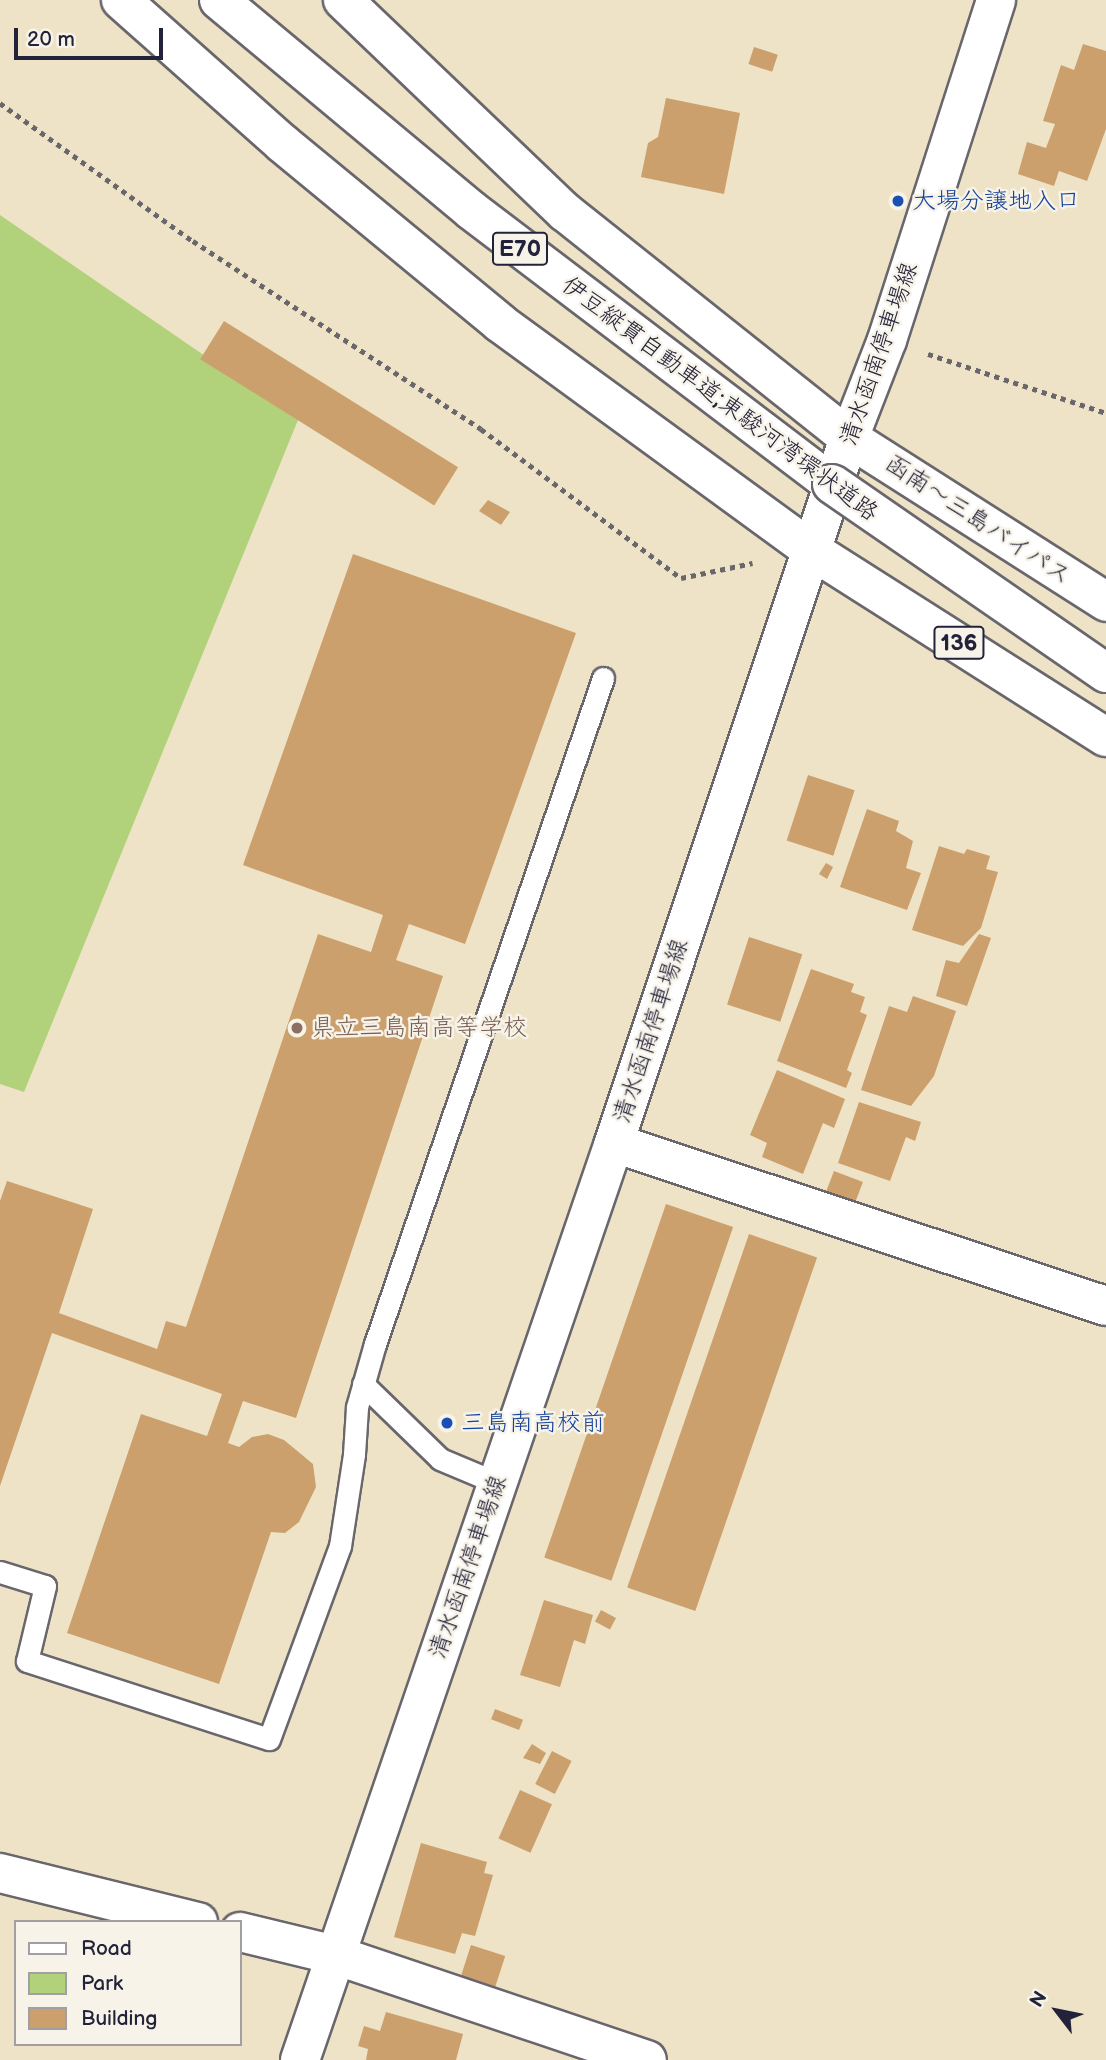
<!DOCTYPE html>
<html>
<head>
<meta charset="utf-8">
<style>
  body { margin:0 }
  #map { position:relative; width:1106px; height:2060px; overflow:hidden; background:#eee3c6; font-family:"Balsamiq Sans","Klee One",sans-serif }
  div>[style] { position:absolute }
  .green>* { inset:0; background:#b1d27b }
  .building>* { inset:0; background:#cca06c; transform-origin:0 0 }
  .path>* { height:4.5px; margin-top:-2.25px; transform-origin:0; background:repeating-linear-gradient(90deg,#69666c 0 5px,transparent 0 10px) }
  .roads { filter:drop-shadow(2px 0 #69666c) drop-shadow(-2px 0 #69666c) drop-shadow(0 2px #69666c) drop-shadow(0 -2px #69666c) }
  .lane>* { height:21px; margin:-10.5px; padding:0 10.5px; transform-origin:10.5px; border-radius:10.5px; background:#fff }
  .street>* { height:38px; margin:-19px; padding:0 19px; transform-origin:19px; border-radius:19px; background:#fff }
  .secondary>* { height:38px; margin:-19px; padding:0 19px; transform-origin:19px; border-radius:19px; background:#fff }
  .highway>* { height:38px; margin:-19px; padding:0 19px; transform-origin:19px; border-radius:19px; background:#fff }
  .bridges { filter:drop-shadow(2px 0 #69666c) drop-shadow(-2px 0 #69666c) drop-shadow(0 2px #69666c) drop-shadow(0 -2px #69666c) }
  .highway-bridge>* { height:38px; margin:-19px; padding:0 19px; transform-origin:19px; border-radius:19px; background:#fff }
  .dots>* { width:19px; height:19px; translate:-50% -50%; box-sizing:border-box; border:4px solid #f7f3e8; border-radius:50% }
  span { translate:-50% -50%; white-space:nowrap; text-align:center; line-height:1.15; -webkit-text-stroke:5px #f7f3e8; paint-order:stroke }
  .shield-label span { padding:2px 5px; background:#f7f3e8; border:2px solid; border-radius:5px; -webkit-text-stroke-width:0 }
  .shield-label { font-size:23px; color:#22223b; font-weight:700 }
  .transit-label { font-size:24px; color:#164399 }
  .left { translate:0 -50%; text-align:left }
  .street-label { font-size:24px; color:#22223b }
  .education-label { font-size:24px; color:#785e54 }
  .legend { position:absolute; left:14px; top:1920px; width:228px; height:126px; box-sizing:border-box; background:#f7f3e8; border:2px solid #a29fa3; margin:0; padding:9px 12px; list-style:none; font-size:21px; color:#22223b }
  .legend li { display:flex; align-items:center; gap:14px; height:35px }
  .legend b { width:35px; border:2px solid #a29fa3 }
  .north { position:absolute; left:1022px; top:1976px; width:70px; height:70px; -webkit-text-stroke:5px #f7f3e8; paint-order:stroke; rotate:302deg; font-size:19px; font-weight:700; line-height:28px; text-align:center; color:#22223b }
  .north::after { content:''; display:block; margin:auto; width:24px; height:32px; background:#22223b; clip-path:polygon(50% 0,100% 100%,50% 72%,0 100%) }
  .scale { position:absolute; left:14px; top:28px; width:149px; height:32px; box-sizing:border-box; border:4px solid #22223b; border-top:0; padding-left:9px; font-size:21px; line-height:24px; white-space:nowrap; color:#22223b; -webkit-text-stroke:5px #f7f3e8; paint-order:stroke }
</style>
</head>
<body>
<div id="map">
  <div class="green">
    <div style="clip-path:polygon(0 215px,298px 420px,24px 1092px,0 1084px)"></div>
  </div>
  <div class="building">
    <div style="clip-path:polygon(1083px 44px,1106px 51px,1106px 129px,1087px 181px,1059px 171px,1054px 186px,1018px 174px,1027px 142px,1046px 148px,1055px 124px,1043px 121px,1061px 65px,1074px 70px)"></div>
    <div style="left:754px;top:47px;width:25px;height:18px;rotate:18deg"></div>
    <div style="clip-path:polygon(666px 98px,740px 113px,724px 194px,641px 177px,648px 143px,658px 137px)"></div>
    <div style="left:224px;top:321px;width:276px;height:45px;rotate:32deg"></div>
    <div style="clip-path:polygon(488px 500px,510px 512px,501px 525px,479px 511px)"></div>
    <div style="clip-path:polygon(353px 554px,576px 633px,465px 944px,409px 924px,396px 960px,443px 976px,296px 1418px,243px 1401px,228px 1443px,239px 1447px,252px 1437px,268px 1434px,284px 1440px,313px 1464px,316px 1487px,299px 1522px,285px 1533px,271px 1532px,219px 1684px,67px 1633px,141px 1414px,207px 1436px,222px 1394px,52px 1333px,0 1486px,0 1201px,7px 1181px,93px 1209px,59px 1313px,157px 1349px,166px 1321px,186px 1327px,318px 934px,371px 952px,383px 915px,243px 865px)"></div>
    <div style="left:808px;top:775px;width:49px;height:69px;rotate:18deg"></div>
    <div style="clip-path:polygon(867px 809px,899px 821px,896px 831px,913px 841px,906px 868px,921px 873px,907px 910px,840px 887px)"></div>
    <div style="clip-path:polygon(939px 846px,964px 854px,967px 849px,990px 856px,986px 869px,998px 872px,981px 928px,963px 946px,912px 930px)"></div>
    <div style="clip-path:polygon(826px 863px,833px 867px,827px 879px,819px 874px)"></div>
    <div style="clip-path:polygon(979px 934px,991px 938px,967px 1006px,936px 996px,946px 960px,959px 963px)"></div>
    <div style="left:749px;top:937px;width:56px;height:71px;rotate:18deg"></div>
    <div style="clip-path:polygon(811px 969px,854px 984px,851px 992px,865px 997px,860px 1012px,867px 1015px,847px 1070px,852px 1073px,846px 1088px,777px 1061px)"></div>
    <div style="clip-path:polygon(913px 996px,956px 1011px,934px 1076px,911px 1106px,861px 1090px,889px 1006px,907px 1012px)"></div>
    <div style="clip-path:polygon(777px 1070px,845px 1099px,834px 1128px,823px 1123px,803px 1174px,762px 1157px,767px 1143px,750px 1135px)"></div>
    <div style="clip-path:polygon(859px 1102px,921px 1122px,915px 1141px,906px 1137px,890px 1181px,838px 1163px)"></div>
    <div style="left:834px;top:1171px;width:31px;height:29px;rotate:21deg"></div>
    <div style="left:666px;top:1204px;width:71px;height:374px;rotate:19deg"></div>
    <div style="left:749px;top:1234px;width:72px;height:374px;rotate:19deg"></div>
    <div style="clip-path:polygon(544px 1600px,593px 1615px,585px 1644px,574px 1640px,560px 1687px,520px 1675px)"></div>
    <div style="left:601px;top:1610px;width:17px;height:13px;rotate:28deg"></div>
    <div style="left:495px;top:1709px;width:30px;height:11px;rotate:21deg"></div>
    <div style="clip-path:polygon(532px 1744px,546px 1753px,540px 1764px,523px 1758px)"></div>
    <div style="left:552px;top:1751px;width:22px;height:37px;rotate:27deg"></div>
    <div style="left:520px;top:1790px;width:35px;height:53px;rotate:24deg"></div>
    <div style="clip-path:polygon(421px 1843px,487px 1862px,484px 1873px,493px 1875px,475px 1936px,462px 1933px,455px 1954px,394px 1937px)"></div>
    <div style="left:471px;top:1945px;width:36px;height:32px;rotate:18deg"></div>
    <div style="clip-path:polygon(386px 2012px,463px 2034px,456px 2060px,366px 2060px,368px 2049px,358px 2046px,364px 2026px,380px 2031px)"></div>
  </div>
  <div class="path">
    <div style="left:0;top:103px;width:237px;rotate:35.6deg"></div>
    <div style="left:193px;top:241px;width:344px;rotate:33.1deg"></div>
    <div style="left:481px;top:429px;width:249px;rotate:36.7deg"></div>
    <div style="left:681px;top:578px;width:73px;rotate:-11.9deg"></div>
    <div style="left:928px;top:354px;width:188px;rotate:18.3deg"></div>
  </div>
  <div class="roads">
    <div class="lane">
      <div style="left:363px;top:1384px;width:107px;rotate:44.2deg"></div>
      <div style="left:440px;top:1459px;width:62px;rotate:22.8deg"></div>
      <div style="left:0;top:1572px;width:47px;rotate:17.3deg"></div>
      <div style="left:45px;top:1586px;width:77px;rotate:103.5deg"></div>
      <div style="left:27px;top:1661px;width:254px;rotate:17.9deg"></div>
      <div style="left:269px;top:1739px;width:206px;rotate:-69.8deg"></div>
      <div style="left:340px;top:1546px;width:93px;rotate:-81.3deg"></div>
      <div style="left:354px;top:1454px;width:47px;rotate:-86.3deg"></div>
      <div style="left:357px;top:1407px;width:66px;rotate:-74.1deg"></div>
      <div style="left:375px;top:1344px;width:704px;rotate:-71.1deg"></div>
    </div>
    <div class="street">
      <div style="left:614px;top:1143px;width:518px;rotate:18.33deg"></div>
      <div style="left:0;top:1873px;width:204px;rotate:13.9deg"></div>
      <div style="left:240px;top:1932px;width:98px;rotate:13.6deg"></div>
      <div style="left:335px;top:1955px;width:329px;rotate:18.6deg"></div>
    </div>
    <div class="secondary">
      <div style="left:300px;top:2060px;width:969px;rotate:-71.1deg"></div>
      <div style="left:614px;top:1143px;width:743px;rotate:-71.57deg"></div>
      <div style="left:849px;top:438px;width:105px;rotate:-68.8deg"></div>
      <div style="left:887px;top:340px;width:357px;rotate:-72.2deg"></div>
    </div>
    <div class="highway">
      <div style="left:121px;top:0;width:215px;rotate:41.6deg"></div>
      <div style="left:282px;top:143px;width:283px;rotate:39.5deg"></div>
      <div style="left:500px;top:323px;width:385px;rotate:36.1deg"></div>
      <div style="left:811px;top:550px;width:349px;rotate:32.4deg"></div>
      <div style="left:219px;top:0;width:328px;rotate:39.8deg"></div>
      <div style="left:471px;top:210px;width:453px;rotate:37.2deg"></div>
      <div style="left:343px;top:0;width:307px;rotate:43.7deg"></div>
      <div style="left:565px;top:212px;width:363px;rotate:38.5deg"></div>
      <div style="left:849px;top:438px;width:305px;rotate:32.5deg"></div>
    </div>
  </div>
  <div class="bridges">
    <div class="highway-bridge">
      <div style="left:832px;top:484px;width:333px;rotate:34.6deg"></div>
    </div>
  </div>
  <div class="dots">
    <div style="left:898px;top:201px;background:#1a4fb4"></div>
    <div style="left:297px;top:1028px;background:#8d6e63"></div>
    <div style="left:447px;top:1423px;background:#1a4fb4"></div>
  </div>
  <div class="shield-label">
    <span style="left:520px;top:249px">E70</span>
    <span style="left:959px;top:643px">136</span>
  </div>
  <div class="transit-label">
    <span class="left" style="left:912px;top:201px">大場分譲地入口</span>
    <span class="left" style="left:461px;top:1423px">三島南高校前</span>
  </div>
  <div class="street-label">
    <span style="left:879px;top:354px;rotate:-71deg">清水函南停車場線</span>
    <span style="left:720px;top:399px;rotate:37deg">伊豆縦貫自動車道;東駿河湾環状道路</span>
    <span style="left:978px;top:520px;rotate:33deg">函南～三島バイパス</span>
    <span style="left:651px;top:1031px;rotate:-72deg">清水函南停車場線</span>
    <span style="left:468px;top:1567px;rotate:-71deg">清水函南停車場線</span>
  </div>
  <div class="education-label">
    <span class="left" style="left:311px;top:1028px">県立三島南高等学校</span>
  </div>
  <ul class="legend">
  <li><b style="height:9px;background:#fff"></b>Road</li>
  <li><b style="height:19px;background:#b1d27b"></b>Park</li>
  <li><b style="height:19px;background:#cca06c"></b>Building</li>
  </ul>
  <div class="north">N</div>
  <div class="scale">20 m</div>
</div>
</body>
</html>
